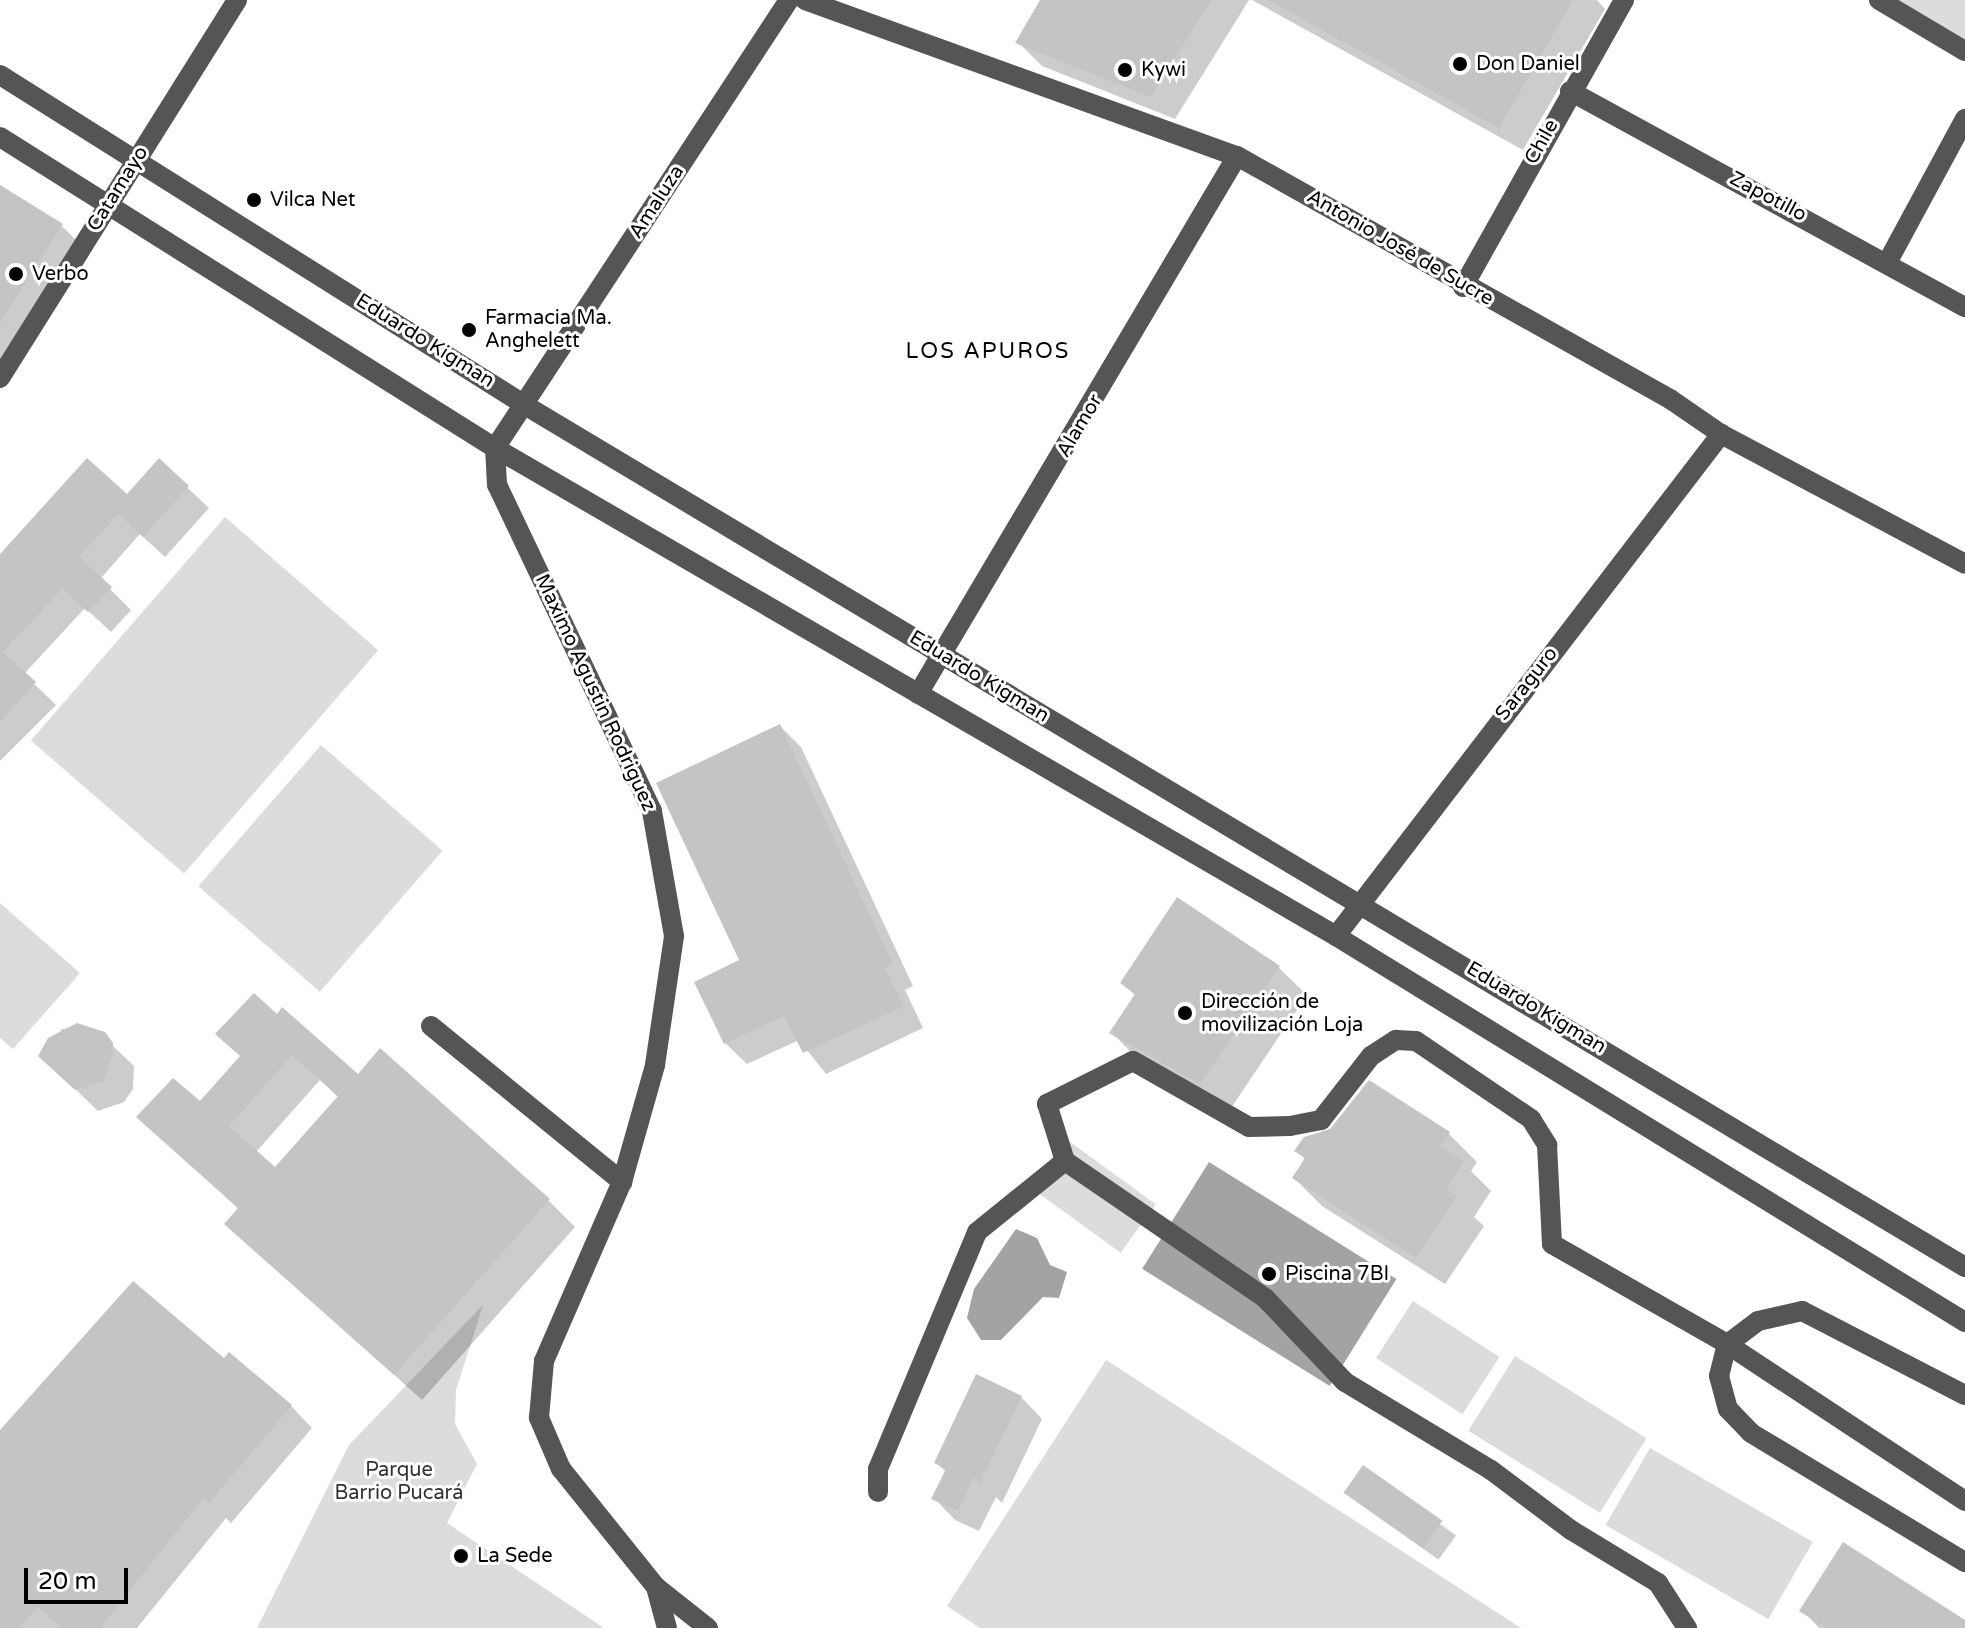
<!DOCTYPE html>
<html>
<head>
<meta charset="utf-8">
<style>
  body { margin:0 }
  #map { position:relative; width:1965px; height:1628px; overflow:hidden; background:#fff; font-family:"Varela Round",sans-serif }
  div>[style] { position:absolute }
  .green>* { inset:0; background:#dcdcdc; transform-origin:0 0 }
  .water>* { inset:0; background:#a3a3a3; transform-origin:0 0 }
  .shadow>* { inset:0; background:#0003; transform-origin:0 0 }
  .building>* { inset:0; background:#c4c4c4; transform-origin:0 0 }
  .minor>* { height:20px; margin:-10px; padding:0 10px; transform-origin:10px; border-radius:10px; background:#555 }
  .dots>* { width:22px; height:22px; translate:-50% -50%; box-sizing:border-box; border:4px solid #fff; border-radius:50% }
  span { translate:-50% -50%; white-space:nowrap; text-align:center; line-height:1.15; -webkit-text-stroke:6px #fff; paint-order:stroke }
  .poi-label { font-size:20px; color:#000 }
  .left { translate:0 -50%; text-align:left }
  .street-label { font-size:20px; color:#000 }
  .park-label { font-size:20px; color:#333 }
  .neighbourhood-label { font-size:22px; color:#000; letter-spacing:2px }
  .scale { position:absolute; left:24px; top:1568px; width:104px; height:36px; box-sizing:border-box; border:4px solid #000; border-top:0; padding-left:10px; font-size:24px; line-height:28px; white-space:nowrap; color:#000; -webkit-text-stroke:6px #fff; paint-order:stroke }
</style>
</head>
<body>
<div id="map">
  <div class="green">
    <div style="clip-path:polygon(1892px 0,1965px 0,1965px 41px)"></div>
    <div style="left:225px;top:517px;width:203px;height:296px;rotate:41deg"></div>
    <div style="left:321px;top:745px;width:161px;height:187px;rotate:41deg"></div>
    <div style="clip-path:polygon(0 903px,80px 973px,13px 1049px,0 1038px)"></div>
    <div style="left:1066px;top:1139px;width:111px;height:60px;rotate:36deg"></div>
    <div style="left:1413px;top:1301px;width:103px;height:68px;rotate:33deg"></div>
    <div style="clip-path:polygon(483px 1305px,456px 1390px,455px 1424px,477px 1464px,447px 1523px,604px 1628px,257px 1628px,349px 1445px)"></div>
    <div style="left:1515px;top:1356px;width:155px;height:88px;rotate:32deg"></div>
    <div style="clip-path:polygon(1106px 1360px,1521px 1628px,980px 1628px,947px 1606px)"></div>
    <div style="left:1650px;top:1448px;width:188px;height:89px;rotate:30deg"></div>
  </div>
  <div class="water">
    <div style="left:1209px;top:1162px;width:221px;height:126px;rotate:32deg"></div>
    <div style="clip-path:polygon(1016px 1229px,1037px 1238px,1050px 1265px,1067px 1272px,1059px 1298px,1043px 1297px,1001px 1340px,981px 1340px,967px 1318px,974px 1289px)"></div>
  </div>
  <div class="shadow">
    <div style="clip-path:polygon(1042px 0,1249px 0,1175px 119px,1042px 66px,1018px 42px)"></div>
    <div style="clip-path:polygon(1252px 0,1597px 0,1605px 9px,1523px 150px)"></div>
    <div style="clip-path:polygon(0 187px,62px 226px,90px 254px,23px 359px,0 359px)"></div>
    <div style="clip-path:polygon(159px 461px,209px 508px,165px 557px,140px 534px,100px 579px,131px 610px,111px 632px,85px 608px,24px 674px,56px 705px,0 761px,0 581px,127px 497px)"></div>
    <div style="clip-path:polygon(780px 726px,801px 747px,913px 986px,905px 990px,923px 1028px,826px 1074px,799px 1040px,747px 1064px,725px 1043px)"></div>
    <div style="clip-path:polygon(1278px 967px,1307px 995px,1229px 1111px,1139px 1060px,1111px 1032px,1136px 996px,1122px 983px)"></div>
    <div style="clip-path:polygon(evenodd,277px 1016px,358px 1076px,548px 1200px,575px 1227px,422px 1400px,227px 1224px,240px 1210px,138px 1117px,200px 1104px,277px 1016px,320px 1080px,339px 1098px,276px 1170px,256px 1152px,320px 1080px)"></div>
    <div style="clip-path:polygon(94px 1028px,134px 1066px,133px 1089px,124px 1102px,98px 1111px,41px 1056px,62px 1029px)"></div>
    <div style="clip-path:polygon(1369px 1083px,1449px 1134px,1477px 1162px,1471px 1171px,1491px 1191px,1474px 1217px,1484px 1226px,1445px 1284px,1322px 1206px,1294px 1178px,1306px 1160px,1297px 1151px,1332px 1130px)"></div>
    <div style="clip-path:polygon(224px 1361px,291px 1406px,312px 1428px,231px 1523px,226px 1518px,137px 1628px,0 1628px,0 1435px)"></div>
    <div style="clip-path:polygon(1021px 1397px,1042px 1419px,1002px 1503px,996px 1497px,979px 1531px,955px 1520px,934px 1498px,946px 1472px,936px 1462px)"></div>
    <div style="left:1363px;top:1468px;width:115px;height:30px;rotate:36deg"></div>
    <div style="clip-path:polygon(1802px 1610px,1965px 1621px,1965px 1628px,1819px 1628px)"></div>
  </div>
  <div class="building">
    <div style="clip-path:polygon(1040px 0,1211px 0,1151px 97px,1015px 43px)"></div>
    <div style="clip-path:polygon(1268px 0,1573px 0,1499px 128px)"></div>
    <div style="clip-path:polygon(0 185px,63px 224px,0 323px)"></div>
    <div style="clip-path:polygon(87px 458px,127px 494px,159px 458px,189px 486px,143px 537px,118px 514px,79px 557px,112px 587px,88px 612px,62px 589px,3px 652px,36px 682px,0 722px,0 554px)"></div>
    <div style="clip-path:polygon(780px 724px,893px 964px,885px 968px,904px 1006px,803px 1053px,784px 1016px,724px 1044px,694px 982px,739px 960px,656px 783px)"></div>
    <div style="clip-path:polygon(1177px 897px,1280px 966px,1200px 1084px,1109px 1033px,1135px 994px,1120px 983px)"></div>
    <div style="clip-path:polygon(evenodd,254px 993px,277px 1014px,282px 1007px,358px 1074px,380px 1048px,550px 1199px,394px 1375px,224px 1224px,238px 1208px,136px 1117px,173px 1078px,200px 1101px,240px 1056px,215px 1034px,254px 993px,292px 1055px,338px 1096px,275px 1167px,229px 1126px,292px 1055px)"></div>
    <div style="clip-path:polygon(77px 1023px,105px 1032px,113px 1043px,113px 1055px,103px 1081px,75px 1090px,38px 1056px,48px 1038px)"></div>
    <div style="clip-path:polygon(1369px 1080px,1450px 1132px,1441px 1146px,1464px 1161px,1446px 1189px,1457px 1196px,1416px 1258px,1292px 1178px,1305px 1158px,1294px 1151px,1304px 1137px,1330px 1129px)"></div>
    <div style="clip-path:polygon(133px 1281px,224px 1358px,229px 1352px,292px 1405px,209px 1503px,203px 1498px,100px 1628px,62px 1628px,38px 1607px,20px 1628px,0 1628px,0 1430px)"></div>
    <div style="clip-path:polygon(976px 1374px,1022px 1396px,980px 1483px,974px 1477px,958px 1511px,931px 1499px,946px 1469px,934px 1463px)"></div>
    <div style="left:1363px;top:1465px;width:97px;height:34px;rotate:35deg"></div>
    <div style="clip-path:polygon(1843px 1542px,1965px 1620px,1965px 1628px,1826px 1628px,1799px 1611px)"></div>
  </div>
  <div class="minor">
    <div style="left:805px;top:0;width:459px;rotate:19.9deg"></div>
    <div style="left:1237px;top:156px;width:497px;rotate:29.3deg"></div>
    <div style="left:1670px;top:399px;width:62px;rotate:34.5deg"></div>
    <div style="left:1721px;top:434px;width:276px;rotate:28deg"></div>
    <div style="left:1879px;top:0;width:100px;rotate:30.7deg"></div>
    <div style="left:0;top:75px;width:624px;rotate:32.16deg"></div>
    <div style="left:528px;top:407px;width:1675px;rotate:30.9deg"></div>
    <div style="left:1570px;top:91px;width:450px;rotate:28.7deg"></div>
    <div style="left:0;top:137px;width:585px;rotate:32.14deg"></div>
    <div style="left:495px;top:448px;width:972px;rotate:30.12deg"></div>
    <div style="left:1336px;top:936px;width:738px;rotate:31.54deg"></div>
    <div style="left:1887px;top:263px;width:164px;rotate:-61.6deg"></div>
    <div style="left:1463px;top:287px;width:329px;rotate:-60.7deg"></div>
    <div style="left:0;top:378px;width:446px;rotate:-57.9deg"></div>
    <div style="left:918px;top:694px;width:625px;rotate:-59.33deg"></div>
    <div style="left:1336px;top:936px;width:633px;rotate:-52.51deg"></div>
    <div style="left:431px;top:1026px;width:247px;rotate:39.2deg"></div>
    <div style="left:1065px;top:1161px;width:242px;rotate:34.4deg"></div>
    <div style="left:1265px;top:1298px;width:116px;rotate:46.4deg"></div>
    <div style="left:1345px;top:1382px;width:170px;rotate:31.1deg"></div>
    <div style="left:1491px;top:1470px;width:100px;rotate:36.9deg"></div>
    <div style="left:1571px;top:1530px;width:102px;rotate:31.3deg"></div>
    <div style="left:1658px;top:1583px;width:54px;rotate:57.2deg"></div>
    <div style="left:1965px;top:1395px;width:183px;rotate:-152.7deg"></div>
    <div style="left:1802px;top:1311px;width:45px;rotate:167.2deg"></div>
    <div style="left:1758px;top:1321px;width:39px;rotate:143deg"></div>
    <div style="left:1727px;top:1344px;width:33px;rotate:104deg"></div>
    <div style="left:1719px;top:1376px;width:34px;rotate:75deg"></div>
    <div style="left:1728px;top:1409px;width:33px;rotate:46deg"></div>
    <div style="left:1751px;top:1433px;width:250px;rotate:31.1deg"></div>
    <div style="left:878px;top:1492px;width:23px;rotate:-90deg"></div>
    <div style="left:878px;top:1469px;width:257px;rotate:-67.3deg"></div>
    <div style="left:977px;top:1232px;width:113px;rotate:-38.9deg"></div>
    <div style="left:1065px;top:1161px;width:60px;rotate:-107.5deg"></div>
    <div style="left:1047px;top:1104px;width:96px;rotate:-26.6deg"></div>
    <div style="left:1133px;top:1061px;width:133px;rotate:29.6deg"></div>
    <div style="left:1249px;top:1127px;width:41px;rotate:-1.4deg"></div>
    <div style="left:1290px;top:1126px;width:32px;rotate:-11deg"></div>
    <div style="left:1321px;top:1120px;width:81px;rotate:-52deg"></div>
    <div style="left:1371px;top:1056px;width:30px;rotate:-33deg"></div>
    <div style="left:1396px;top:1040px;width:20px;rotate:3deg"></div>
    <div style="left:1416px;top:1041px;width:139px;rotate:34.1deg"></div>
    <div style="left:1531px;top:1119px;width:31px;rotate:58deg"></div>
    <div style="left:1547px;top:1145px;width:99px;rotate:87.1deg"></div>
    <div style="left:1552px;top:1244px;width:202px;rotate:29.7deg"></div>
    <div style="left:1727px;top:1344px;width:285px;rotate:33.4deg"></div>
    <div style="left:656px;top:1587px;width:42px;rotate:75deg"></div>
    <div style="left:708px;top:1628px;width:66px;rotate:-141.7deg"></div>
    <div style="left:656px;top:1587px;width:151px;rotate:-128.8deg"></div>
    <div style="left:561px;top:1469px;width:56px;rotate:-113.3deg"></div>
    <div style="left:539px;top:1418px;width:57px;rotate:-85deg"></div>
    <div style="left:544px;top:1361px;width:195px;rotate:-66.5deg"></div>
    <div style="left:622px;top:1182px;width:122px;rotate:-74.2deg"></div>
    <div style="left:655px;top:1065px;width:130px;rotate:-81.6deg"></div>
    <div style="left:674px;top:936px;width:127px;rotate:-100deg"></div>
    <div style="left:652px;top:811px;width:361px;rotate:-115.4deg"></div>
    <div style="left:497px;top:485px;width:37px;rotate:-93deg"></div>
    <div style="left:495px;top:448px;width:536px;rotate:-56.73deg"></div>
  </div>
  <div class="dots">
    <div style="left:1460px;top:64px;background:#000"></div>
    <div style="left:1125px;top:70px;background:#000"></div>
    <div style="left:254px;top:200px;background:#000"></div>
    <div style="left:16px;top:274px;background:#000"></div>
    <div style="left:469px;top:330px;background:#000"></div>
    <div style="left:1185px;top:1013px;background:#000"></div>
    <div style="left:1269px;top:1274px;background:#000"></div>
    <div style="left:461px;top:1556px;background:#000"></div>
  </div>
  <div class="poi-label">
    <span class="left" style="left:1476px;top:64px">Don Daniel</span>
    <span class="left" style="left:1141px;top:70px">Kywi</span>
    <span class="left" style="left:270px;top:200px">Vilca Net</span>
    <span class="left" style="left:32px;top:274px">Verbo</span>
    <span class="left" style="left:485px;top:330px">Farmacia Ma.<br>Anghelett</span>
    <span class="left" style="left:1201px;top:1014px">Dirección de<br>movilización Loja</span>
    <span class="left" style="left:1285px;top:1274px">Piscina 7BI</span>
    <span class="left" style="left:477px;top:1556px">La Sede</span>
  </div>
  <div class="street-label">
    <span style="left:1542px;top:142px;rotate:-61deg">Chile</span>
    <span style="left:118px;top:189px;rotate:-58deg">Catamayo</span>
    <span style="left:1768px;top:197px;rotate:28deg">Zapotillo</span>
    <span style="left:657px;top:202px;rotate:-57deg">Amaluza</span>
    <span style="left:1400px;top:248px;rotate:30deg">Antonio José de Sucre</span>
    <span style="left:425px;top:341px;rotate:32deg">Eduardo Kigman</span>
    <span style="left:1080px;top:426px;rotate:-59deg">Alamor</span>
    <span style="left:979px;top:677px;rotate:31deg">Eduardo Kigman</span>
    <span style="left:1527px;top:684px;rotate:-52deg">Saraguro</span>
    <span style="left:595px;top:693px;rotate:65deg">Maximo Agustin Rodriguez</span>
    <span style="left:1536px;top:1008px;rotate:31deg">Eduardo Kigman</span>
  </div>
  <div class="park-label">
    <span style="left:399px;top:1482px">Parque<br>Barrio Pucará</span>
  </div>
  <div class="neighbourhood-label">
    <span style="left:988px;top:352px">LOS APUROS</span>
  </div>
  <div class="scale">20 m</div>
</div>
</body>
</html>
